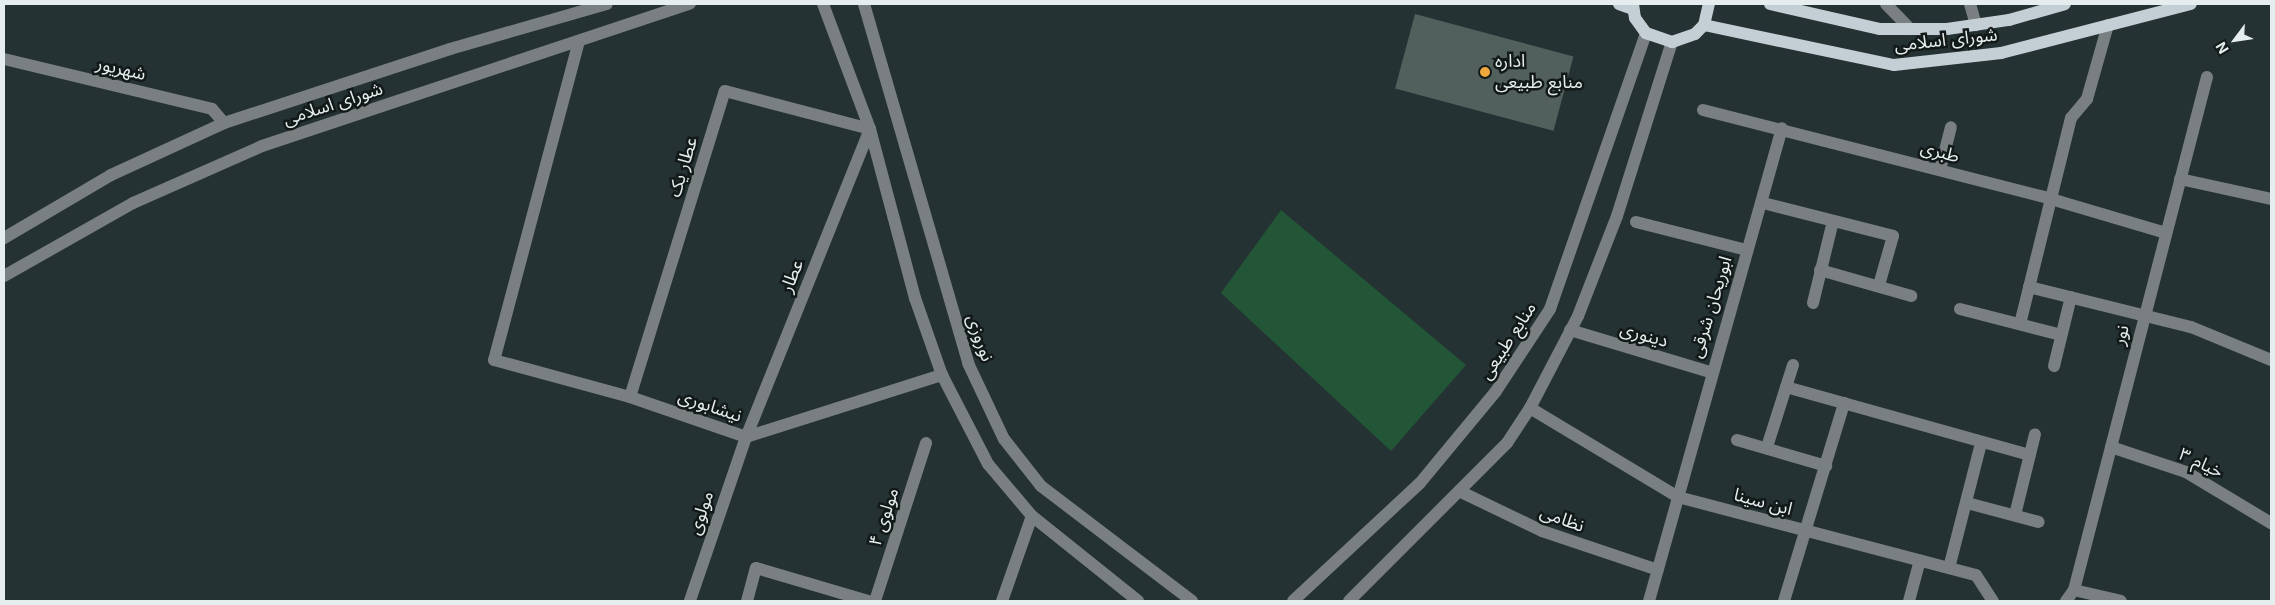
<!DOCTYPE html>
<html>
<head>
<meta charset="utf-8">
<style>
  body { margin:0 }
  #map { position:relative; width:2275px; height:605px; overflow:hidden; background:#253234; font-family:Inter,"Noto Sans Arabic",sans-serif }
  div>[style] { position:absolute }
  .green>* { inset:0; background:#225636 }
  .building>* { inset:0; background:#52605d; transform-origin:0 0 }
  .minor>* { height:12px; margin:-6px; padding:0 6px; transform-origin:6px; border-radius:6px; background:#7a7f82 }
  .major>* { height:12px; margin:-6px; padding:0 6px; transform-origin:6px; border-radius:6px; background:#c4cfd5 }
  .dots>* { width:14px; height:14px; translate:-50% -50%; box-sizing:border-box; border:2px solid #131919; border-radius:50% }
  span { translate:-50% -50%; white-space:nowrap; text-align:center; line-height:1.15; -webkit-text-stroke:5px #131919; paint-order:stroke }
  .street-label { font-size:18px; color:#e5edee }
  .poi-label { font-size:18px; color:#e5edee }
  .left { translate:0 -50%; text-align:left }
  .frame { position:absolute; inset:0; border:5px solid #e5edee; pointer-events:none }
  .north { position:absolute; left:2210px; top:15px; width:50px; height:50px; -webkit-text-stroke:4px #131919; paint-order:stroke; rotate:239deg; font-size:14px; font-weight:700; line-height:20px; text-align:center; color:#e5edee }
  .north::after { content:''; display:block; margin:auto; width:18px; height:22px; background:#e5edee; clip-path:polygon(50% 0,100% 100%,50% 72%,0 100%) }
</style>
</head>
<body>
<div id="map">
  <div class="green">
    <div style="clip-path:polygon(1281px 210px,1466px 365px,1391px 451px,1221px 293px)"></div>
  </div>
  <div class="building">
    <div style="left:1415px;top:14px;width:164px;height:77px;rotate:15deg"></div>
  </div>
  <div class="minor">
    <div style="left:823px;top:4px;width:134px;rotate:69.4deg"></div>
    <div style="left:870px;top:129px;width:175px;rotate:75.1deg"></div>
    <div style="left:915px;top:298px;width:82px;rotate:70.7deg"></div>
    <div style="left:942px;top:375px;width:100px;rotate:62.7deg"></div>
    <div style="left:988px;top:464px;width:68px;rotate:49.8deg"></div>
    <div style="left:1032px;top:516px;width:136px;rotate:38.7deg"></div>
    <div style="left:864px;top:4px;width:374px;rotate:73.8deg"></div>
    <div style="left:968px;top:363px;width:84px;rotate:64.7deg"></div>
    <div style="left:1004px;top:439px;width:60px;rotate:51.8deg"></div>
    <div style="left:1041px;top:486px;width:190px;rotate:37.3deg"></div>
    <div style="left:1886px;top:4px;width:35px;rotate:46deg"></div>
    <div style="left:1970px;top:4px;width:22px;rotate:74deg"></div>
    <div style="left:579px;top:41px;width:330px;rotate:104.9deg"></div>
    <div style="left:494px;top:360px;width:141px;rotate:15.2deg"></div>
    <div style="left:630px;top:397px;width:123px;rotate:19deg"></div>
    <div style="left:746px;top:437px;width:206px;rotate:-17.6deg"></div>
    <div style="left:4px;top:59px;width:214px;rotate:13.5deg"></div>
    <div style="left:212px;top:109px;width:18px;rotate:49deg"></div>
    <div style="left:1703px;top:110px;width:359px;rotate:14.3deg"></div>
    <div style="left:2051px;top:199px;width:120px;rotate:16.5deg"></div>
    <div style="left:1940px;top:170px;width:44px;rotate:-75.7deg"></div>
    <div style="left:2180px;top:179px;width:93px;rotate:12.4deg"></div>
    <div style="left:1763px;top:203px;width:134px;rotate:14.2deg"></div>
    <div style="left:1893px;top:236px;width:51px;rotate:105.9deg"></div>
    <div style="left:1636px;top:222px;width:114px;rotate:14.2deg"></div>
    <div style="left:4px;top:238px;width:124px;rotate:-30.5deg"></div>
    <div style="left:111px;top:175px;width:124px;rotate:-24.7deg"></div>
    <div style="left:224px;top:123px;width:238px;rotate:-18.1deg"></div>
    <div style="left:450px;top:49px;width:163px;rotate:-16deg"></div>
    <div style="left:1820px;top:270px;width:95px;rotate:15.9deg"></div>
    <div style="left:4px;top:276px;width:148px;rotate:-29.5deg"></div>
    <div style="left:133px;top:203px;width:141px;rotate:-23.8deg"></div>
    <div style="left:262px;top:146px;width:451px;rotate:-18.4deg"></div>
    <div style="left:2029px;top:287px;width:167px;rotate:13.9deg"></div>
    <div style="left:2191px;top:327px;width:87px;rotate:22.4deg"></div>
    <div style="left:1813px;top:303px;width:84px;rotate:-76.3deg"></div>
    <div style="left:1960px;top:309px;width:104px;rotate:14.4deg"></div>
    <div style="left:2020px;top:324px;width:212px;rotate:-76.1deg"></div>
    <div style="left:2071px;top:118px;width:25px;rotate:-50deg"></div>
    <div style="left:2087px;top:99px;width:77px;rotate:-74.2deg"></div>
    <div style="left:1570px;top:330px;width:146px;rotate:16.7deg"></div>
    <div style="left:2054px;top:366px;width:71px;rotate:-76.2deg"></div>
    <div style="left:1786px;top:387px;width:253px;rotate:15.6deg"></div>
    <div style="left:630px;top:397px;width:320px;rotate:-72.8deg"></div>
    <div style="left:725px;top:91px;width:150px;rotate:14.7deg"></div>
    <div style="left:870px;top:129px;width:332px;rotate:111.9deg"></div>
    <div style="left:746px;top:437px;width:173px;rotate:108.9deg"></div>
    <div style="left:1530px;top:408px;width:173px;rotate:31deg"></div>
    <div style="left:1678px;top:497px;width:308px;rotate:14.7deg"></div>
    <div style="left:1976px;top:575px;width:31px;rotate:57deg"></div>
    <div style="left:1737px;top:440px;width:93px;rotate:16.3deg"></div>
    <div style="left:1767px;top:447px;width:86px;rotate:-72.4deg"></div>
    <div style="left:2111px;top:447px;width:79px;rotate:18.4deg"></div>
    <div style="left:2186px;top:472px;width:99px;rotate:31deg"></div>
    <div style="left:1459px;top:491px;width:92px;rotate:25.7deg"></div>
    <div style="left:1542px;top:531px;width:122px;rotate:18.6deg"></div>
    <div style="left:1967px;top:503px;width:74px;rotate:14.8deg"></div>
    <div style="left:2015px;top:515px;width:83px;rotate:-76.1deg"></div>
    <div style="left:1949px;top:568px;width:129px;rotate:-75.6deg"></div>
    <div style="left:2074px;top:590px;width:48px;rotate:13.2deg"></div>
    <div style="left:747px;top:601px;width:34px;rotate:-75deg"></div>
    <div style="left:756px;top:568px;width:117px;rotate:16.4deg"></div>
    <div style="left:875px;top:601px;width:166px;rotate:-72.1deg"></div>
    <div style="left:1002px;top:601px;width:90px;rotate:-70.6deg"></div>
    <div style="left:1293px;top:601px;width:173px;rotate:-42.9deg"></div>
    <div style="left:1420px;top:483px;width:119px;rotate:-50.4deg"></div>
    <div style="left:1496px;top:391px;width:98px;rotate:-56.6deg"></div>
    <div style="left:1550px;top:309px;width:292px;rotate:-70.8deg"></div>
    <div style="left:1349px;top:601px;width:223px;rotate:-45deg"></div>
    <div style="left:1507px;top:443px;width:42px;rotate:-56.7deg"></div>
    <div style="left:1530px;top:408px;width:104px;rotate:-62.4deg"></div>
    <div style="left:1578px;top:316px;width:107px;rotate:-68.7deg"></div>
    <div style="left:1617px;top:216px;width:182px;rotate:-72.5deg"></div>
    <div style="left:1649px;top:601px;width:491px;rotate:-74.3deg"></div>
    <div style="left:1784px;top:601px;width:207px;rotate:-73.1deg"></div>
    <div style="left:1909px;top:601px;width:42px;rotate:-75deg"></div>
    <div style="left:2066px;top:601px;width:14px;rotate:-54deg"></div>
    <div style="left:2074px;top:590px;width:530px;rotate:-75.47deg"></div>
  </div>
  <div class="major">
    <div style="left:1619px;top:4px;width:15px;rotate:20deg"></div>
    <div style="left:1633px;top:4px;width:14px;rotate:82deg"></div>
    <div style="left:1635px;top:18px;width:19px;rotate:54deg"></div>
    <div style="left:1646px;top:33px;width:28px;rotate:19deg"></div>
    <div style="left:1672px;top:42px;width:24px;rotate:-19deg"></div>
    <div style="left:1695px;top:34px;width:13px;rotate:-45deg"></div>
    <div style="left:1704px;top:25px;width:22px;rotate:-77deg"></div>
    <div style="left:1770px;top:4px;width:113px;rotate:12.8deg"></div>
    <div style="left:1880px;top:29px;width:67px"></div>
    <div style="left:1947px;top:29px;width:63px;rotate:-8.3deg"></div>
    <div style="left:2009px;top:20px;width:58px;rotate:-15.9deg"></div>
    <div style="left:1704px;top:25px;width:194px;rotate:11.9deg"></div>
    <div style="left:1894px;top:65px;width:108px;rotate:-6.4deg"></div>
    <div style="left:2001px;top:53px;width:196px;rotate:-14.5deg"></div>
  </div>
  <div class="dots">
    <div style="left:1485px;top:72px;background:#eea83c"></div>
  </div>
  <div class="street-label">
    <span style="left:1946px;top:40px;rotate:-6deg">شورای اسلامی</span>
    <span style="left:121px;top:69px;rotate:13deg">شهریور</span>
    <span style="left:333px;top:104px;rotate:-18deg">شورای اسلامی</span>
    <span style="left:1940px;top:152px;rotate:15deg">طبری</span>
    <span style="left:683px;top:167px;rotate:-73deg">عطار یک</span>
    <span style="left:792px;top:276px;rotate:-68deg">عطار</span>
    <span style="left:1711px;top:307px;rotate:-73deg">ابوریحان شرقی</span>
    <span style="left:1644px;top:335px;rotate:16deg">دینوری</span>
    <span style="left:2121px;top:335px;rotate:-75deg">نور</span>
    <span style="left:980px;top:338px;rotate:71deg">نوروزی</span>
    <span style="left:1508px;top:341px;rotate:-57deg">منابع طبیعی</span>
    <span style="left:710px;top:406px;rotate:19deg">نیشابوری</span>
    <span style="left:2201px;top:463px;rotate:25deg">خیام ۳</span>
    <span style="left:1763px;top:502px;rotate:15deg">ابن سینا</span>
    <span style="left:701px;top:513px;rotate:-71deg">مولوی</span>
    <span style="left:884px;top:517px;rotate:-72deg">مولوی ۴</span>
    <span style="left:1562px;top:519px;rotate:20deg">نظامی</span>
  </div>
  <div class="poi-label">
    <span class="left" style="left:1495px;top:72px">اداره<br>منابع طبیعی</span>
  </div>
  <div class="frame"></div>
  <div class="north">N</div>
</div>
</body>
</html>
